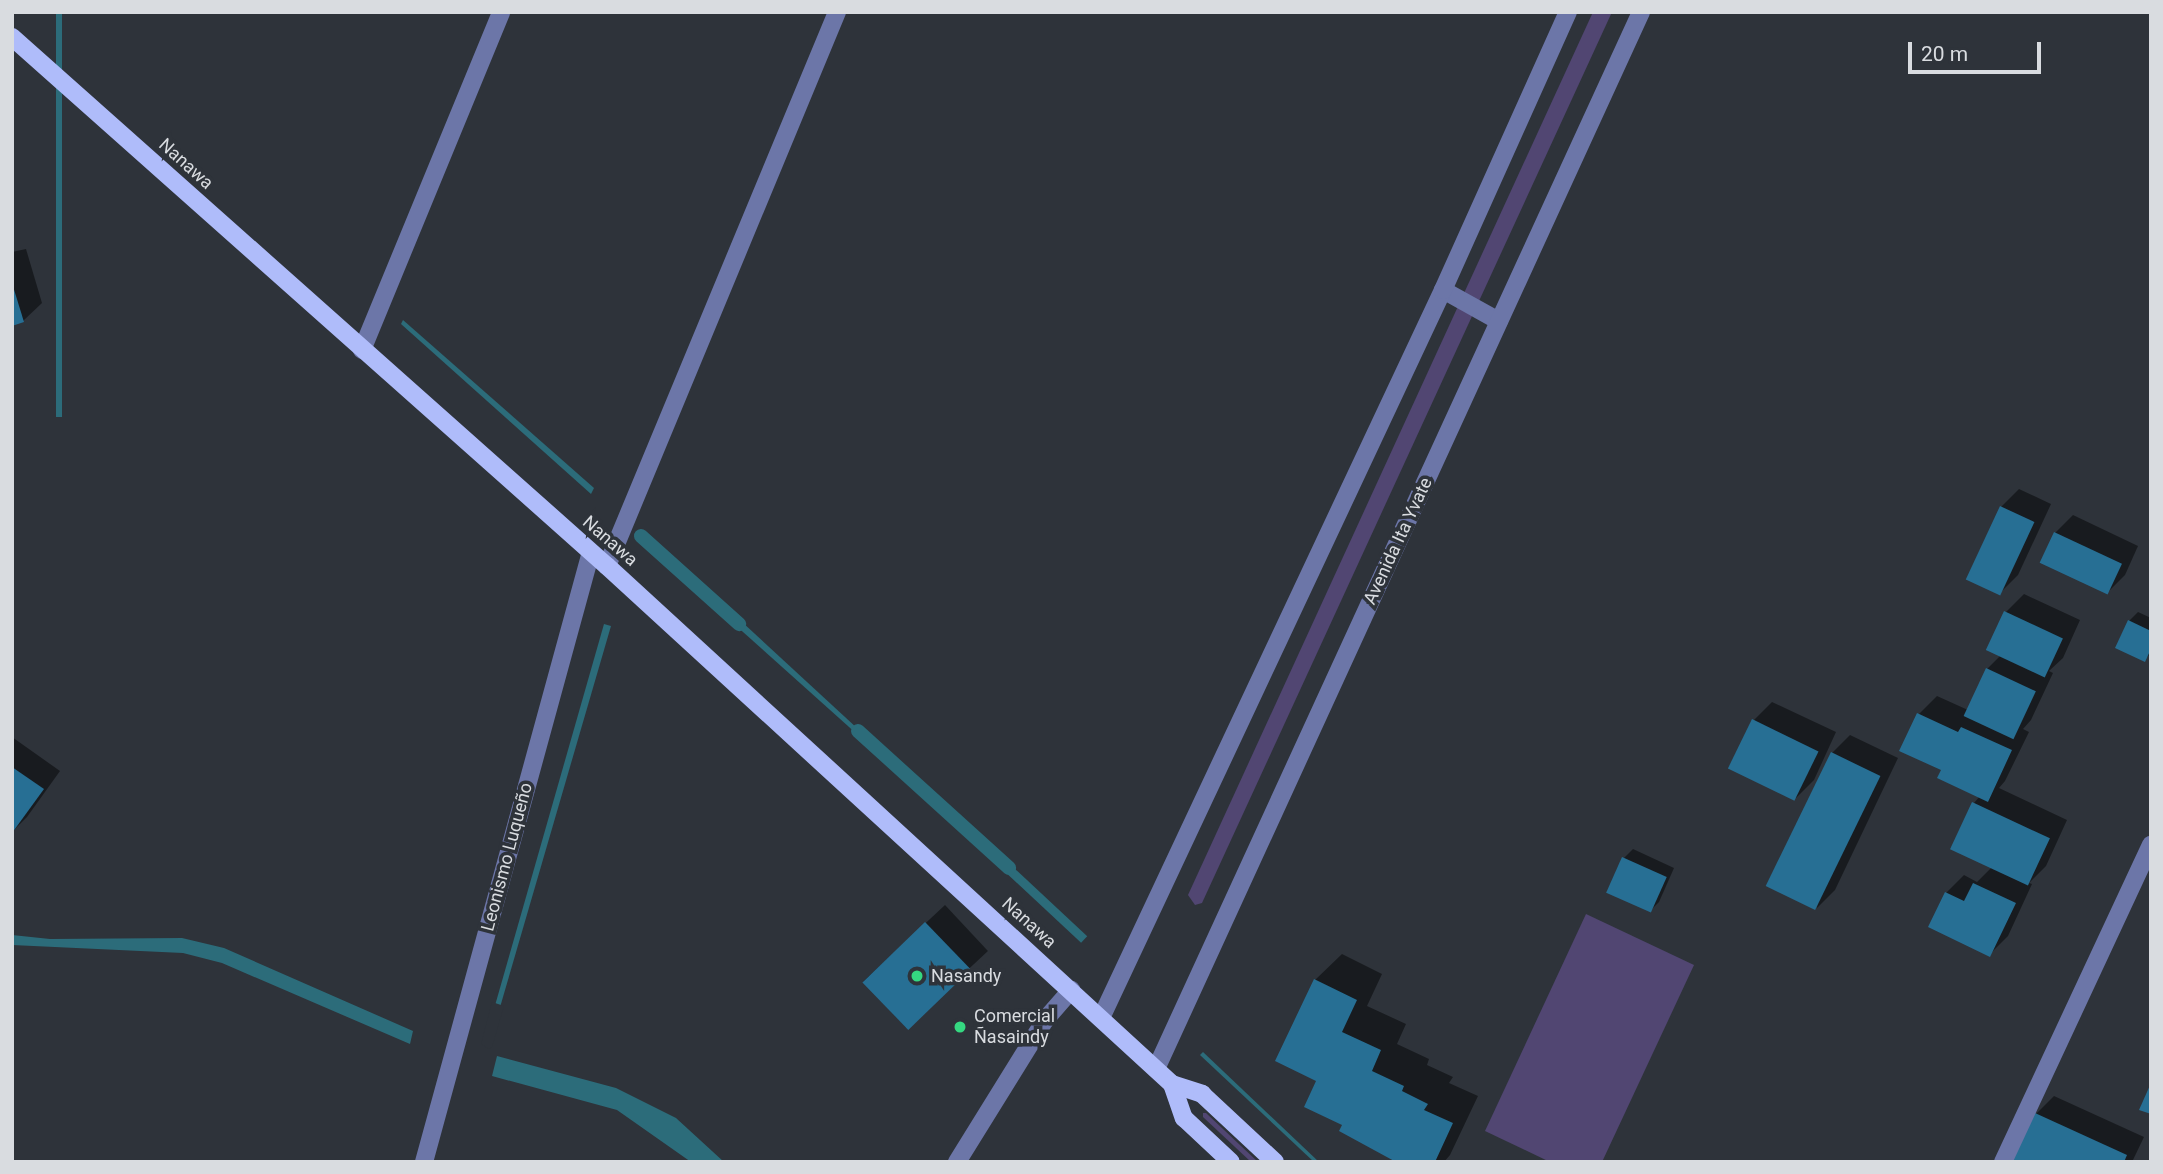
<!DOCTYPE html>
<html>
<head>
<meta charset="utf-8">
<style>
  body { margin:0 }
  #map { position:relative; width:2163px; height:1174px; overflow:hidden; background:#2e333a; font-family:Roboto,sans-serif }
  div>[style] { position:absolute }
  .green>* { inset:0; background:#514672 }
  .water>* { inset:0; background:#2c6c7a; transform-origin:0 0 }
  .pier>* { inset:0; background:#2e333a }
  .shadow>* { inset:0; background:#0007; transform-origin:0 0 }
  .stream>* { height:14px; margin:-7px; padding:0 7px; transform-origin:7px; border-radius:7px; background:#2c6c7a }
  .building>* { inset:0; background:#276f94; transform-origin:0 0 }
  .minor>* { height:18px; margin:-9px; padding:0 9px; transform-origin:9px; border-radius:9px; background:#6c76a8 }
  .major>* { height:18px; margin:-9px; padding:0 9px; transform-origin:9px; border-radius:9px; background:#afbcfa }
  .dots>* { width:19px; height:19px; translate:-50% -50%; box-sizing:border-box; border:4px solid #2e333a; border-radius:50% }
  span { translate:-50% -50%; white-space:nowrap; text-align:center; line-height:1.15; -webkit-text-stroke:7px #2e333a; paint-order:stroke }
  .street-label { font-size:18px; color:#d9dce0 }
  .poi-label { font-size:18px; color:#d9dce0 }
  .left { translate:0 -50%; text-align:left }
  .frame { position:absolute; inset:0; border:14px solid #d9dce0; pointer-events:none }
  .scale { position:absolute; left:1908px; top:42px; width:133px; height:32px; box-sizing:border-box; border:4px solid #d9dce0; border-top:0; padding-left:9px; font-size:21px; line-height:24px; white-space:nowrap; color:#d9dce0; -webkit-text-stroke:5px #2e333a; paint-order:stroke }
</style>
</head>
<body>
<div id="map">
  <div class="green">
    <div style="clip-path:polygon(1593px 12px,1612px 12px,1202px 903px,1195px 905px,1188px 895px)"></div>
    <div style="clip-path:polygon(1586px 914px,1694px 965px,1602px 1162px,1550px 1162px,1485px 1131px)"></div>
    <div style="clip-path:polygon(1203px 1113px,1206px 1113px,1258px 1162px,1251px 1162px,1203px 1117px)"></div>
  </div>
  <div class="water">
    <div style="left:56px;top:12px;width:6px;height:405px"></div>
    <div style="clip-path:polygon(403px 320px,594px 488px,591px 494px,401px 324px)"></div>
    <div style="clip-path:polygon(729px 610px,871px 741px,868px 744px,724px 615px)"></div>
    <div style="clip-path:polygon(604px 624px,611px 626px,489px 1045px,484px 1044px)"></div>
    <div style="left:998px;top:853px;width:122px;height:9px;rotate:43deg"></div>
    <div style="clip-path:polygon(12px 935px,50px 939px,182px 938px,224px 948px,413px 1031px,410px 1044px,222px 963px,183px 953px,12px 945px)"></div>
    <div style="clip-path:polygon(1203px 1052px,1319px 1162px,1314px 1162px,1200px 1055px)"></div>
    <div style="clip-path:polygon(497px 1056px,616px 1088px,676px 1118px,724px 1162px,691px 1162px,617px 1110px,492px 1076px)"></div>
  </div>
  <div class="pier">
    <div style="clip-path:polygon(492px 1002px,504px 1006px,492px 1047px,489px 1049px,481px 1044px)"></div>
  </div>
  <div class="shadow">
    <div style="clip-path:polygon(26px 249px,42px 303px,23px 321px,12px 324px,12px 252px)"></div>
    <div style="clip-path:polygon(2019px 489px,2051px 504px,2018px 575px,2000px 593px,2001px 507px)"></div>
    <div style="clip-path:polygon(2073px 515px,2138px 546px,2125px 575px,2107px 593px,2055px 533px)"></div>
    <div style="clip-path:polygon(2024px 594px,2080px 620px,2063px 658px,2049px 671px,2053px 673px,2031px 720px,2023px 729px,2029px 732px,2005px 781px,1999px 788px,2067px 820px,2046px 866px,2029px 883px,2032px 884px,2008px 936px,1990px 954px,1946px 893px,1964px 875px,1977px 882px,1992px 867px,1974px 803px,1980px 796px,1943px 769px,1919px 714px,1937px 696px,1968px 710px,1987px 669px,2001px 655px,2006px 612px)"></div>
    <div style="clip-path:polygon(2138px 612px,2151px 618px,2151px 653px,2144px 660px,2129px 621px)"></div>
    <div style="clip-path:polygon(1772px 702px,1836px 732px,1814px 780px,1796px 798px,1754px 720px)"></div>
    <div style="clip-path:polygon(1850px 735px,1898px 758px,1835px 890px,1817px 908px,1832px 753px)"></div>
    <div style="clip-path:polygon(12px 737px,60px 771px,27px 817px,12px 832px)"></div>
    <div style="clip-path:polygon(1633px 849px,1674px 868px,1659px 902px,1650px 911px,1608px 891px,1624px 858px)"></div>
    <div style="left:945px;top:905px;width:63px;height:112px;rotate:47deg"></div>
    <div style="clip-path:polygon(1342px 954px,1382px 974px,1367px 1006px,1406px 1024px,1397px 1044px,1429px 1059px,1427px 1065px,1453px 1077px,1449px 1083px,1478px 1096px,1450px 1155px,1444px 1162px,1398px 1162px,1344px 1125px,1319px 1080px,1315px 980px)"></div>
    <div style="clip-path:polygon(2054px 1096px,2144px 1137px,2132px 1162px,2014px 1162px,2036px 1114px)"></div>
  </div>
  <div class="stream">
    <div style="left:641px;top:536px;width:132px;rotate:41.9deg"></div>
    <div style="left:858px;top:731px;width:204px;rotate:42.2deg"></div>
  </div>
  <div class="building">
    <div style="clip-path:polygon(12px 283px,24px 322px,12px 326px)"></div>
    <div style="left:2000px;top:506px;width:38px;height:81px;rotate:25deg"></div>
    <div style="left:2054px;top:532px;width:75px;height:34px;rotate:25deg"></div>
    <div style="left:2004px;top:611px;width:65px;height:43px;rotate:25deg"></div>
    <div style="clip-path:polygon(2128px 620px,2151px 631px,2151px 649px,2145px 662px,2115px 648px)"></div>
    <div style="left:1986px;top:668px;width:55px;height:53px;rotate:25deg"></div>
    <div style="clip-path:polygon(1917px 713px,1958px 732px,1961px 727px,2012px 750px,1988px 802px,1937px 778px,1941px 770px,1899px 751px)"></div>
    <div style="left:1752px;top:719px;width:74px;height:55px;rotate:26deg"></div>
    <div style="left:1831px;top:752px;width:55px;height:149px;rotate:26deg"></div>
    <div style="clip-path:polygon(12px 767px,44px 789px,12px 833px)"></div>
    <div style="left:1972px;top:802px;width:86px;height:52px;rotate:25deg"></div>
    <div style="left:1622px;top:857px;width:49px;height:39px;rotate:24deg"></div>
    <div style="clip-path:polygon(1973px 883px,2016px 903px,1990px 957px,1928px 927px,1945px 892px,1964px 901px)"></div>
    <div style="left:925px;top:922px;width:66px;height:87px;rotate:46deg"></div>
    <div style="clip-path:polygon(1314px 979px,1357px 1000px,1342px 1032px,1381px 1050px,1372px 1071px,1404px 1086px,1402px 1091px,1428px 1104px,1424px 1110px,1453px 1123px,1435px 1162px,1396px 1162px,1339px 1131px,1342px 1125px,1304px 1107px,1316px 1081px,1275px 1061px)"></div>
    <div style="clip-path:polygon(2151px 1083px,2151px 1114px,2139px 1110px)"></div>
    <div style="clip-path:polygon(2035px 1113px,2127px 1155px,2124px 1162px,2012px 1162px)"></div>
  </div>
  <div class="minor">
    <div style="left:1443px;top:290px;width:64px;rotate:29deg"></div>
    <div style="left:362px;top:350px;width:365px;rotate:-67.6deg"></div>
    <div style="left:607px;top:566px;width:600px;rotate:-67.45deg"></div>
    <div style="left:1101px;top:1018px;width:804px;rotate:-64.84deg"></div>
    <div style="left:1443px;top:290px;width:305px;rotate:-65.8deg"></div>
    <div style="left:1156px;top:1069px;width:1163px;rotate:-65.35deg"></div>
    <div style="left:424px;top:1162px;width:632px;rotate:-74.69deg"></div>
    <div style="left:957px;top:1162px;width:167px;rotate:-58.2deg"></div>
    <div style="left:1045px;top:1020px;width:40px;rotate:-49deg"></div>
    <div style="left:2003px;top:1162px;width:350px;rotate:-65deg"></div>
  </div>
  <div class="major">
    <div style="left:12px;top:37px;width:796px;rotate:41.64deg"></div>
    <div style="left:607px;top:566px;width:767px;rotate:42.52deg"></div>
    <div style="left:1172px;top:1084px;width:32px;rotate:18deg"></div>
    <div style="left:1202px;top:1094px;width:100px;rotate:43deg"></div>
    <div style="left:1172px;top:1084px;width:36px;rotate:71deg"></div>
    <div style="left:1184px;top:1118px;width:64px;rotate:43.1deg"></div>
  </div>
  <div class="dots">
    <div style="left:917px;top:976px;background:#35d881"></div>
    <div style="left:960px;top:1027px;background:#35d881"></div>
  </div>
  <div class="street-label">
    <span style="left:186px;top:164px;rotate:42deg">Nanawa</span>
    <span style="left:610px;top:541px;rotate:41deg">Nanawa</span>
    <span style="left:1398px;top:541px;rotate:-65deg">Avenida Ita Yvate</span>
    <span style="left:507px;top:857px;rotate:-75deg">Leonismo Luqueño</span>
    <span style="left:1029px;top:923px;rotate:42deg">Nanawa</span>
  </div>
  <div class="poi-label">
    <span class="left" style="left:931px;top:976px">Nasandy</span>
    <span class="left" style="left:974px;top:1027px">Comercial<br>Ñasaindy</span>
  </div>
  <div class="frame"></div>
  <div class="scale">20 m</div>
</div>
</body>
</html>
